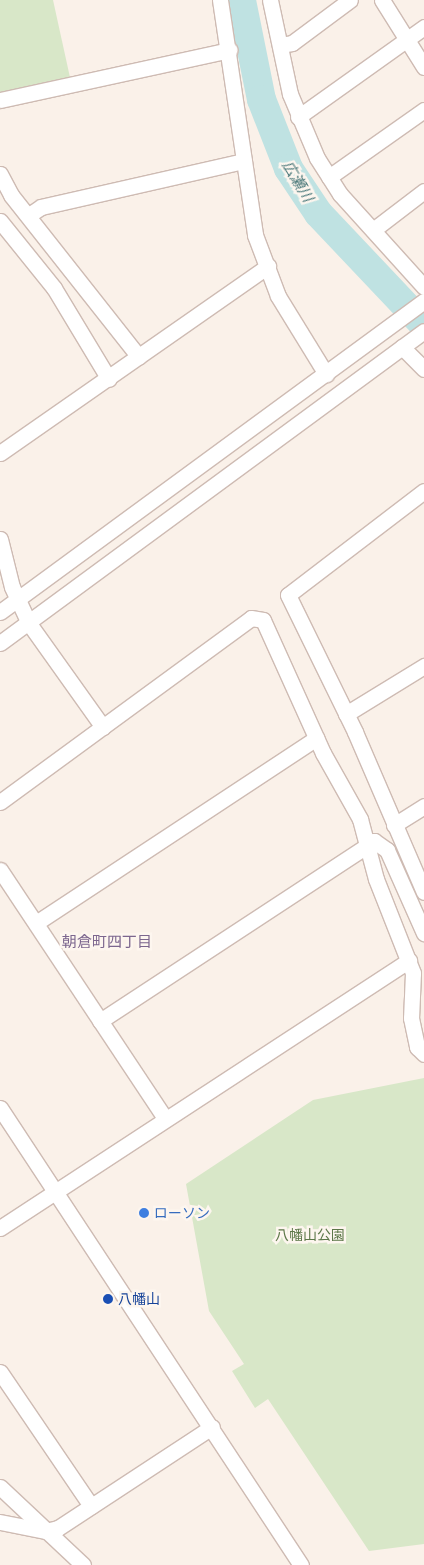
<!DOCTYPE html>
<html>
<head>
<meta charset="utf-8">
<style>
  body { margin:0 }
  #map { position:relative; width:424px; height:1565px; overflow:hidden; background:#faf1e9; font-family:Barlow,"Noto Sans JP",sans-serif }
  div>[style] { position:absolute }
  .green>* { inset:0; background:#d8e7c8 }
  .river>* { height:29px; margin:-14.5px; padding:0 14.5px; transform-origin:14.5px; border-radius:14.5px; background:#bfe2e2 }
  .roads { filter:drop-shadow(1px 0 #cebbb3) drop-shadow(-1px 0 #cebbb3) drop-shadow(0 1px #cebbb3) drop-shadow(0 -1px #cebbb3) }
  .minor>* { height:15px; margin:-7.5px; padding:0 7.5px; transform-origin:7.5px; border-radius:7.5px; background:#fff }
  .dots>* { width:14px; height:14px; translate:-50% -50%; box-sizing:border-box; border:2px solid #fdf6ef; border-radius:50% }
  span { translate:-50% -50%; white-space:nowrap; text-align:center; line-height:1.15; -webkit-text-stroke:5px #fdf6ef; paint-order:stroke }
  .shop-label { font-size:14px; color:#366cbe }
  .left { translate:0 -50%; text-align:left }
  .park-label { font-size:14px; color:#5c7748 }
  .transit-label { font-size:14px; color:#164399 }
  .water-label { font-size:15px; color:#447476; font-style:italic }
  .neighbourhood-label { font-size:15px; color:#7c668e }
</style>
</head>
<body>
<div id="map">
  <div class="green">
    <div style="clip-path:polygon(0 0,53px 0,71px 82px,0 98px)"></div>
    <div style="clip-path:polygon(424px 1078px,424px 1544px,369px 1551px,268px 1399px,255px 1408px,232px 1371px,244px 1364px,209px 1311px,186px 1184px,313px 1100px)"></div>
  </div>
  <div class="river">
    <div style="left:241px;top:0;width:101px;rotate:78.6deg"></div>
    <div style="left:261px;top:99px;width:74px;rotate:68.6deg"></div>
    <div style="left:288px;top:168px;width:54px;rotate:56.3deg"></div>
    <div style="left:318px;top:213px;width:154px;rotate:46.6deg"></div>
  </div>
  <div class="roads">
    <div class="minor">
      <div style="left:220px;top:0;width:238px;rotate:81.5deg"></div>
      <div style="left:255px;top:235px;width:65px;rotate:69.3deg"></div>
      <div style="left:278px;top:296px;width:92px;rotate:58.4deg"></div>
      <div style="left:270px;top:0;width:96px;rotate:78deg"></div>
      <div style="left:290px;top:94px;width:69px;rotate:67.1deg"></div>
      <div style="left:317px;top:158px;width:43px;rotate:57.4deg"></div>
      <div style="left:340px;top:194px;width:125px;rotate:47.9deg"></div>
      <div style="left:382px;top:0;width:79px;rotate:57.9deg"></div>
      <div style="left:280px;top:45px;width:12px;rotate:-9deg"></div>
      <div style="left:292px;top:43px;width:72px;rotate:-36.6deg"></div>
      <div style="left:0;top:100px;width:235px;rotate:-12.3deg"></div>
      <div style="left:298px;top:117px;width:155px;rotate:-35.5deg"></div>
      <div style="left:0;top:174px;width:24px;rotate:62deg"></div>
      <div style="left:11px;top:195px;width:206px;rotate:51.7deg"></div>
      <div style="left:329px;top:177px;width:116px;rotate:-35.2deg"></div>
      <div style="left:29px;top:215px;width:14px;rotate:-34deg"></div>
      <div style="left:41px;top:207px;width:208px;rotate:-12.8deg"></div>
      <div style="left:0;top:221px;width:86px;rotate:51.1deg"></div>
      <div style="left:54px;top:288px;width:106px;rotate:58.9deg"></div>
      <div style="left:373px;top:230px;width:64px;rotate:-37.4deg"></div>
      <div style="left:402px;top:347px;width:31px;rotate:45deg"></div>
      <div style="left:0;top:453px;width:327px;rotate:-34.9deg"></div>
      <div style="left:424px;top:491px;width:171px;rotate:142.6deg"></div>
      <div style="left:288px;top:595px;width:153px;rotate:63.9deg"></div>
      <div style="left:355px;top:732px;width:174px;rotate:66.7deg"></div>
      <div style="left:0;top:539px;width:49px;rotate:76deg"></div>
      <div style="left:12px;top:587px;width:38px;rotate:65deg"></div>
      <div style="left:28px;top:622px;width:129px;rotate:54.5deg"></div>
      <div style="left:0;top:612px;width:526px;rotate:-36.26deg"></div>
      <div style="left:0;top:643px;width:526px;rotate:-36.35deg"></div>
      <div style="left:346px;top:714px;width:92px;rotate:-31.6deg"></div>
      <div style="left:0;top:802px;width:311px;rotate:-36.2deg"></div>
      <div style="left:251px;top:618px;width:12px;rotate:9deg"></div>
      <div style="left:263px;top:620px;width:146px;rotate:65.7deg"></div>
      <div style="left:323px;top:753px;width:76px;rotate:60.7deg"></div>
      <div style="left:360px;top:819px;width:62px;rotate:75.1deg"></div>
      <div style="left:376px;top:879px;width:101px;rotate:68.5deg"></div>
      <div style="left:413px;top:973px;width:45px;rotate:92.5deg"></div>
      <div style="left:411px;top:1018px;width:30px;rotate:78deg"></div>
      <div style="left:417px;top:1047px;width:10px;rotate:45deg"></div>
      <div style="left:394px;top:825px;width:36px;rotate:-32deg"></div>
      <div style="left:0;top:870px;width:298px;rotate:56.4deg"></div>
      <div style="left:36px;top:923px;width:336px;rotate:-33.4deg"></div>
      <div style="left:100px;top:1021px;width:328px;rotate:-33.3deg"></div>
      <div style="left:374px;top:841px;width:16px;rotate:35deg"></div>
      <div style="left:387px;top:850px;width:91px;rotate:66deg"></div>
      <div style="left:0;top:1108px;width:547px;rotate:56.63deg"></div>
      <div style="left:0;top:1228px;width:489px;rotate:-33.2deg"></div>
      <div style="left:0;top:1372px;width:162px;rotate:55.8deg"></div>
      <div style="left:0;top:1487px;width:114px;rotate:43.2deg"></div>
      <div style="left:0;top:1522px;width:47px;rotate:11.1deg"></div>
      <div style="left:46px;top:1531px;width:12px;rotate:-14deg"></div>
      <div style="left:58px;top:1528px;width:184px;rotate:-33.3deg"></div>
    </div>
  </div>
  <div class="dots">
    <div style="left:144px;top:1213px;background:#3f7fe0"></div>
    <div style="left:108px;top:1299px;background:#1a4fb4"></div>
  </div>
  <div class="shop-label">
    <span class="left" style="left:154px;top:1213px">ローソン</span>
  </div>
  <div class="park-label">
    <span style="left:310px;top:1235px">八幡山公園</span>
  </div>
  <div class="transit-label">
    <span class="left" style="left:118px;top:1299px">八幡山</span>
  </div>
  <div class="water-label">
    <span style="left:298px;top:181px;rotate:59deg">広瀬川</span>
  </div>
  <div class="neighbourhood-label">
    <span style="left:107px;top:942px">朝倉町四丁目</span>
  </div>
</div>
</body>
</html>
